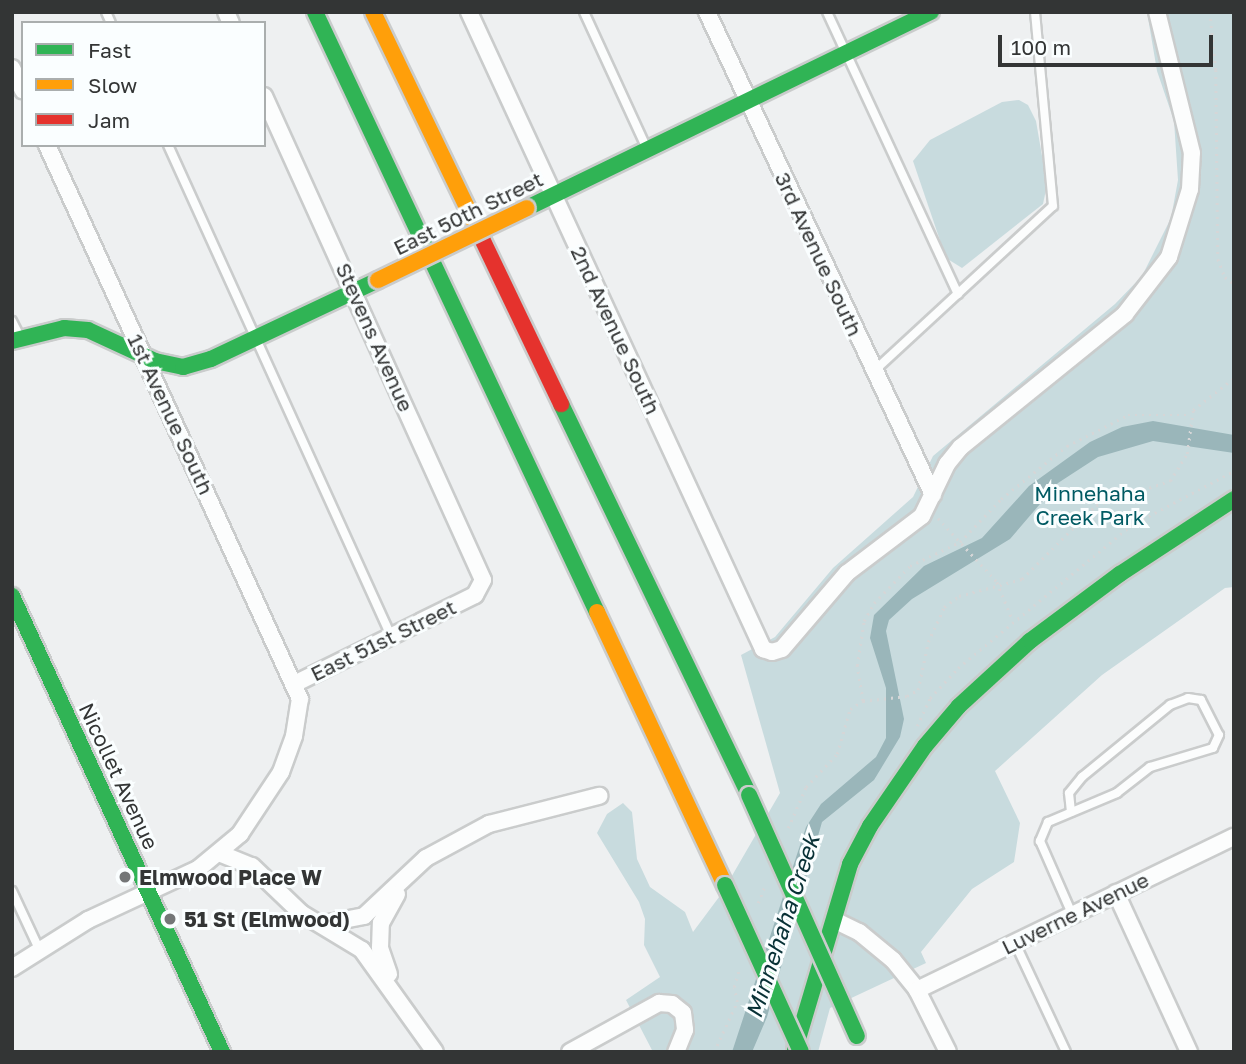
<!DOCTYPE html>
<html>
<head>
<meta charset="utf-8">
<style>
  body { margin:0 }
  #map { position:relative; width:1246px; height:1064px; overflow:hidden; background:#eef0f1; font-family:"Golos Text",sans-serif }
  div>[style] { position:absolute }
  .green>* { inset:0; background:#c8dbde }
  .water>* { inset:0; background:#9ab6ba }
  .path>* { height:2.5px; margin-top:-1.25px; transform-origin:0; background:repeating-linear-gradient(90deg,#d5d6d7 0 2px,transparent 0 7px) }
  .roads { filter:drop-shadow(2px 0 #cacccc) drop-shadow(-2px 0 #cacccc) drop-shadow(0 2px #cacccc) drop-shadow(0 -2px #cacccc) }
  .lane>* { height:8px; margin:-4px; padding:0 4px; transform-origin:4px; border-radius:4px; background:#fcfdfd }
  .street>* { height:16px; margin:-8px; padding:0 8px; transform-origin:8px; border-radius:8px; background:#fcfdfd }
  .fast>* { height:16px; margin:-8px; padding:0 8px; transform-origin:8px; border-radius:8px; background:#30b455 }
  .slow>* { height:16px; margin:-8px; padding:0 8px; transform-origin:8px; border-radius:8px; background:#ff9f0a }
  .jam>* { height:16px; margin:-8px; padding:0 8px; transform-origin:8px; border-radius:8px; background:#e5322d }
  .bridges { filter:drop-shadow(2px 0 #cacccc) drop-shadow(-2px 0 #cacccc) drop-shadow(0 2px #cacccc) drop-shadow(0 -2px #cacccc) }
  .fast-bridge>* { height:16px; margin:-8px; padding:0 8px; transform-origin:8px; border-radius:8px; background:#30b455 }
  .slow-bridge>* { height:16px; margin:-8px; padding:0 8px; transform-origin:8px; border-radius:8px; background:#ff9f0a }
  .dots>* { width:19px; height:19px; translate:-50% -50%; box-sizing:border-box; border:4px solid #fafeff; border-radius:50% }
  span { translate:-50% -50%; white-space:nowrap; text-align:center; line-height:1.15; -webkit-text-stroke:6px #fafeff; paint-order:stroke }
  .street-label { font-size:21px; color:#333535 }
  .park-label { font-size:21px; color:#005a63 }
  .poi-label { font-size:21px; color:#333535; font-weight:700 }
  .left { translate:0 -50%; text-align:left }
  .water-label { font-size:23px; color:#073035; font-style:italic }
  .frame { position:absolute; inset:0; border:14px solid #333535; pointer-events:none }
  .legend { position:absolute; left:21px; top:21px; width:245px; height:126px; box-sizing:border-box; background:#fafeff; border:2px solid #aaaeae; margin:0; padding:9px 12px; list-style:none; font-size:21px; color:#333535 }
  .legend li { display:flex; align-items:center; gap:14px; height:35px }
  .legend b { width:35px; border:2px solid #aaaeae }
  .scale { position:absolute; left:998px; top:35px; width:215px; height:32px; box-sizing:border-box; border:4px solid #333535; border-top:0; padding-left:9px; font-size:21px; line-height:24px; white-space:nowrap; color:#333535; -webkit-text-stroke:5px #fafeff; paint-order:stroke }
</style>
</head>
<body>
<div id="map">
  <div class="green">
    <div style="clip-path:polygon(1147px 12px,1234px 12px,1234px 587px,1225px 588px,1102px 675px,995px 771px,1020px 823px,1014px 862px,972px 889px,921px 952px,926px 963px,830px 1008px,818px 1052px,653px 1052px,626px 1000px,660px 977px,644px 945px,645px 919px,639px 902px,597px 833px,607px 814px,623px 803px,632px 812px,637px 859px,650px 887px,685px 912px,693px 932px,722px 893px,780px 793px,741px 655px,775px 637px,833px 568px,913px 497px,933px 456px,1115px 304px,1142px 276px,1171px 218px,1178px 180px,1174px 121px,1157px 71px)"></div>
    <div style="clip-path:polygon(1019px 100px,1028px 105px,1036px 121px,1047px 185px,1043px 204px,962px 268px,946px 258px,913px 161px,930px 140px,1002px 102px)"></div>
  </div>
  <div class="water">
    <div style="clip-path:polygon(1153px 421px,1234px 435px,1234px 453px,1153px 441px,1098px 457px,1058px 483px,1010px 539px,912px 599px,889px 620px,886px 631px,904px 719px,900px 737px,874px 780px,822px 822px,767px 1017px,752px 1052px,732px 1052px,806px 827px,821px 804px,876px 757px,886px 738px,886px 688px,870px 638px,874px 615px,924px 566px,982px 538px,1029px 486px,1090px 442px,1122px 427px)"></div>
  </div>
  <div class="path">
    <div style="left:1210px;top:12px;width:58px;rotate:84.1deg"></div>
    <div style="left:1216px;top:70px;width:189px;rotate:89.4deg"></div>
    <div style="left:1218px;top:259px;width:19px;rotate:69deg"></div>
    <div style="left:1225px;top:277px;width:11px;rotate:38deg"></div>
    <div style="left:938px;top:518px;width:87px;rotate:47.3deg"></div>
    <div style="left:997px;top:582px;width:42px;rotate:67.7deg"></div>
    <div style="left:863px;top:701px;width:36px;rotate:-100deg"></div>
    <div style="left:857px;top:666px;width:46px;rotate:-81.2deg"></div>
    <div style="left:864px;top:621px;width:21px;rotate:-61deg"></div>
    <div style="left:874px;top:603px;width:52px;rotate:-45.8deg"></div>
    <div style="left:910px;top:566px;width:55px;rotate:-25.6deg"></div>
    <div style="left:960px;top:542px;width:59px;rotate:-46.4deg"></div>
    <div style="left:1001px;top:499px;width:85px;rotate:-38.8deg"></div>
    <div style="left:1067px;top:446px;width:68px;rotate:-26.9deg"></div>
    <div style="left:1128px;top:415px;width:61px"></div>
    <div style="left:917px;top:726px;width:31px;rotate:-65deg"></div>
    <div style="left:930px;top:698px;width:41px;rotate:-47deg"></div>
    <div style="left:958px;top:668px;width:223px;rotate:-39.5deg"></div>
    <div style="left:1130px;top:526px;width:118px;rotate:-27.9deg"></div>
    <div style="left:788px;top:828px;width:45px;rotate:-66.3deg"></div>
    <div style="left:806px;top:787px;width:45px;rotate:-46.8deg"></div>
    <div style="left:837px;top:754px;width:47px;rotate:-73.9deg"></div>
    <div style="left:850px;top:709px;width:15px;rotate:-32deg"></div>
    <div style="left:863px;top:701px;width:44px;rotate:-6.5deg"></div>
    <div style="left:907px;top:696px;width:13px;rotate:-29deg"></div>
    <div style="left:918px;top:690px;width:49px;rotate:-78.2deg"></div>
    <div style="left:928px;top:642px;width:38px;rotate:-65deg"></div>
    <div style="left:944px;top:607px;width:19px;rotate:-36deg"></div>
    <div style="left:959px;top:596px;width:65px;rotate:-15.1deg"></div>
    <div style="left:1022px;top:579px;width:105px;rotate:-45deg"></div>
    <div style="left:1096px;top:505px;width:78px;rotate:-18deg"></div>
    <div style="left:1170px;top:481px;width:32px;rotate:-58deg"></div>
    <div style="left:1187px;top:454px;width:44px;rotate:-82.2deg"></div>
    <div style="left:1193px;top:410px;width:52px;rotate:-38deg"></div>
    <div style="left:758px;top:903px;width:18px;rotate:-68deg"></div>
    <div style="left:714px;top:1052px;width:55px;rotate:-65.3deg"></div>
    <div style="left:737px;top:1002px;width:15px;rotate:-101deg"></div>
    <div style="left:734px;top:987px;width:18px;rotate:-74deg"></div>
  </div>
  <div class="roads">
    <div class="lane">
      <div style="left:106px;top:12px;width:12px;rotate:66deg"></div>
      <div style="left:584px;top:12px;width:151px;rotate:65.3deg"></div>
      <div style="left:827px;top:12px;width:311px;rotate:65.1deg"></div>
      <div style="left:168px;top:145px;width:539px;rotate:65.57deg"></div>
      <div style="left:12px;top:321px;width:18px;rotate:63deg"></div>
      <div style="left:874px;top:371px;width:243px;rotate:-42.7deg"></div>
      <div style="left:1053px;top:206px;width:195px;rotate:-95.3deg"></div>
      <div style="left:1071px;top:812px;width:19px;rotate:-96deg"></div>
      <div style="left:1069px;top:793px;width:21px;rotate:-51deg"></div>
      <div style="left:1082px;top:777px;width:114px;rotate:-39.3deg"></div>
      <div style="left:1170px;top:705px;width:19px;rotate:-21deg"></div>
      <div style="left:1188px;top:698px;width:13px;rotate:9deg"></div>
      <div style="left:1201px;top:700px;width:39px;rotate:63deg"></div>
      <div style="left:1219px;top:735px;width:14px;rotate:115deg"></div>
      <div style="left:1213px;top:748px;width:66px;rotate:163.2deg"></div>
      <div style="left:1150px;top:767px;width:42px;rotate:141.8deg"></div>
      <div style="left:1117px;top:793px;width:75px;rotate:157.2deg"></div>
      <div style="left:1048px;top:822px;width:21px;rotate:113deg"></div>
      <div style="left:1040px;top:841px;width:80px;rotate:66.3deg"></div>
      <div style="left:12px;top:891px;width:64px;rotate:65deg"></div>
      <div style="left:1015px;top:943px;width:120px;rotate:64.9deg"></div>
    </div>
    <div class="street">
      <div style="left:226px;top:12px;width:12px;rotate:66deg"></div>
      <div style="left:469px;top:12px;width:702px;rotate:65.22deg"></div>
      <div style="left:763px;top:649px;width:9px;rotate:18deg"></div>
      <div style="left:772px;top:652px;width:10px;rotate:-17deg"></div>
      <div style="left:782px;top:649px;width:100px;rotate:-49.5deg"></div>
      <div style="left:847px;top:573px;width:94px;rotate:-37.2deg"></div>
      <div style="left:922px;top:516px;width:58px;rotate:-64.3deg"></div>
      <div style="left:947px;top:464px;width:22px;rotate:-51deg"></div>
      <div style="left:961px;top:447px;width:211px;rotate:-39deg"></div>
      <div style="left:1125px;top:314px;width:72px;rotate:-52.3deg"></div>
      <div style="left:1169px;top:257px;width:71px;rotate:-72.8deg"></div>
      <div style="left:1190px;top:189px;width:36px;rotate:-87deg"></div>
      <div style="left:1192px;top:153px;width:145px;rotate:-103.9deg"></div>
      <div style="left:707px;top:12px;width:533px;rotate:64.92deg"></div>
      <div style="left:12px;top:68px;width:25px;rotate:64deg"></div>
      <div style="left:264px;top:96px;width:531px;rotate:65.65deg"></div>
      <div style="left:483px;top:580px;width:17px;rotate:118deg"></div>
      <div style="left:475px;top:595px;width:199px;rotate:153.8deg"></div>
      <div style="left:219px;top:853px;width:35px;rotate:22deg"></div>
      <div style="left:252px;top:866px;width:68px;rotate:43.8deg"></div>
      <div style="left:301px;top:913px;width:71px;rotate:31.2deg"></div>
      <div style="left:362px;top:950px;width:125px;rotate:54.4deg"></div>
      <div style="left:1116px;top:893px;width:175px;rotate:65.3deg"></div>
      <div style="left:834px;top:920px;width:28px;rotate:26deg"></div>
      <div style="left:859px;top:932px;width:44px;rotate:39.5deg"></div>
      <div style="left:893px;top:960px;width:38px;rotate:51deg"></div>
      <div style="left:917px;top:990px;width:69px;rotate:63.4deg"></div>
      <div style="left:323px;top:924px;width:42px;rotate:-11deg"></div>
      <div style="left:364px;top:916px;width:85px;rotate:-43.1deg"></div>
      <div style="left:426px;top:858px;width:72px;rotate:-28.4deg"></div>
      <div style="left:489px;top:824px;width:114px;rotate:-14.3deg"></div>
      <div style="left:12px;top:968px;width:90px;rotate:-32.3deg"></div>
      <div style="left:88px;top:920px;width:121px;rotate:-24.9deg"></div>
      <div style="left:198px;top:869px;width:55px;rotate:-39.8deg"></div>
      <div style="left:240px;top:834px;width:74px;rotate:-56.5deg"></div>
      <div style="left:281px;top:772px;width:38px;rotate:-70deg"></div>
      <div style="left:294px;top:736px;width:37px;rotate:-81deg"></div>
      <div style="left:300px;top:699px;width:609px;rotate:-114.55deg"></div>
      <div style="left:389px;top:974px;width:28px;rotate:-109deg"></div>
      <div style="left:380px;top:948px;width:25px;rotate:-88deg"></div>
      <div style="left:381px;top:923px;width:33px;rotate:-61deg"></div>
      <div style="left:917px;top:990px;width:352px;rotate:-25.8deg"></div>
      <div style="left:570px;top:1052px;width:102px;rotate:-28.8deg"></div>
      <div style="left:659px;top:1003px;width:13px;rotate:4deg"></div>
      <div style="left:672px;top:1004px;width:14px;rotate:39deg"></div>
      <div style="left:683px;top:1013px;width:17px;rotate:83deg"></div>
      <div style="left:685px;top:1030px;width:24px;rotate:112deg"></div>
    </div>
    <div class="fast">
      <div style="left:315px;top:12px;width:663px;rotate:64.83deg"></div>
      <div style="left:527px;top:208px;width:449px;rotate:-25.9deg"></div>
      <div style="left:12px;top:341px;width:54px;rotate:-14deg"></div>
      <div style="left:64px;top:328px;width:24px;rotate:5deg"></div>
      <div style="left:88px;top:330px;width:74px;rotate:24.8deg"></div>
      <div style="left:155px;top:361px;width:29px;rotate:12deg"></div>
      <div style="left:183px;top:367px;width:29px;rotate:-16deg"></div>
      <div style="left:211px;top:359px;width:185px;rotate:-25.3deg"></div>
      <div style="left:561px;top:404px;width:434px;rotate:64.3deg"></div>
      <div style="left:12px;top:596px;width:502px;rotate:65.27deg"></div>
      <div style="left:795px;top:1049px;width:193px;rotate:-73.4deg"></div>
      <div style="left:850px;top:864px;width:43px;rotate:-62.2deg"></div>
      <div style="left:870px;top:826px;width:97px;rotate:-55.5deg"></div>
      <div style="left:925px;top:746px;width:52px;rotate:-49.6deg"></div>
      <div style="left:959px;top:706px;width:96px;rotate:-42.5deg"></div>
      <div style="left:1030px;top:641px;width:112px;rotate:-36.7deg"></div>
      <div style="left:1120px;top:574px;width:136px;rotate:-33.3deg"></div>
    </div>
    <div class="slow">
      <div style="left:373px;top:12px;width:254px;rotate:64.3deg"></div>
      <div style="left:597px;top:612px;width:302px;rotate:64.9deg"></div>
    </div>
    <div class="jam">
      <div style="left:483px;top:241px;width:181px;rotate:64.4deg"></div>
    </div>
  </div>
  <div class="bridges">
    <div class="fast-bridge">
      <div style="left:749px;top:795px;width:264px;rotate:65.9deg"></div>
      <div style="left:725px;top:885px;width:183px;rotate:65.5deg"></div>
    </div>
    <div class="slow-bridge">
      <div style="left:378px;top:280px;width:165px;rotate:-25.8deg"></div>
    </div>
  </div>
  <div class="dots">
    <div style="left:125px;top:877px;background:#747677"></div>
    <div style="left:170px;top:919px;background:#747677"></div>
  </div>
  <div class="street-label">
    <span style="left:468px;top:213px;rotate:-26deg">East 50th Street</span>
    <span style="left:819px;top:254px;rotate:65deg">3rd Avenue South</span>
    <span style="left:616px;top:330px;rotate:65deg">2nd Avenue South</span>
    <span style="left:375px;top:337px;rotate:66deg">Stevens Avenue</span>
    <span style="left:171px;top:414px;rotate:65deg">1st Avenue South</span>
    <span style="left:383px;top:640px;rotate:-26deg">East 51st Street</span>
    <span style="left:119px;top:776px;rotate:65deg">Nicollet Avenue</span>
    <span style="left:1075px;top:913px;rotate:-26deg">Luverne Avenue</span>
  </div>
  <div class="park-label">
    <span style="left:1090px;top:505px">Minnehaha<br>Creek Park</span>
  </div>
  <div class="poi-label">
    <span class="left" style="left:139px;top:877px">Elmwood Place W</span>
    <span class="left" style="left:184px;top:919px">51 St (Elmwood)</span>
  </div>
  <div class="water-label">
    <span style="left:782px;top:926px;rotate:-72deg">Minnehaha Creek</span>
  </div>
  <div class="frame"></div>
  <ul class="legend">
  <li><b style="height:9px;background:#30b455"></b>Fast</li>
  <li><b style="height:9px;background:#ff9f0a"></b>Slow</li>
  <li><b style="height:9px;background:#e5322d"></b>Jam</li>
  </ul>
  <div class="scale">100 m</div>
</div>
</body>
</html>
